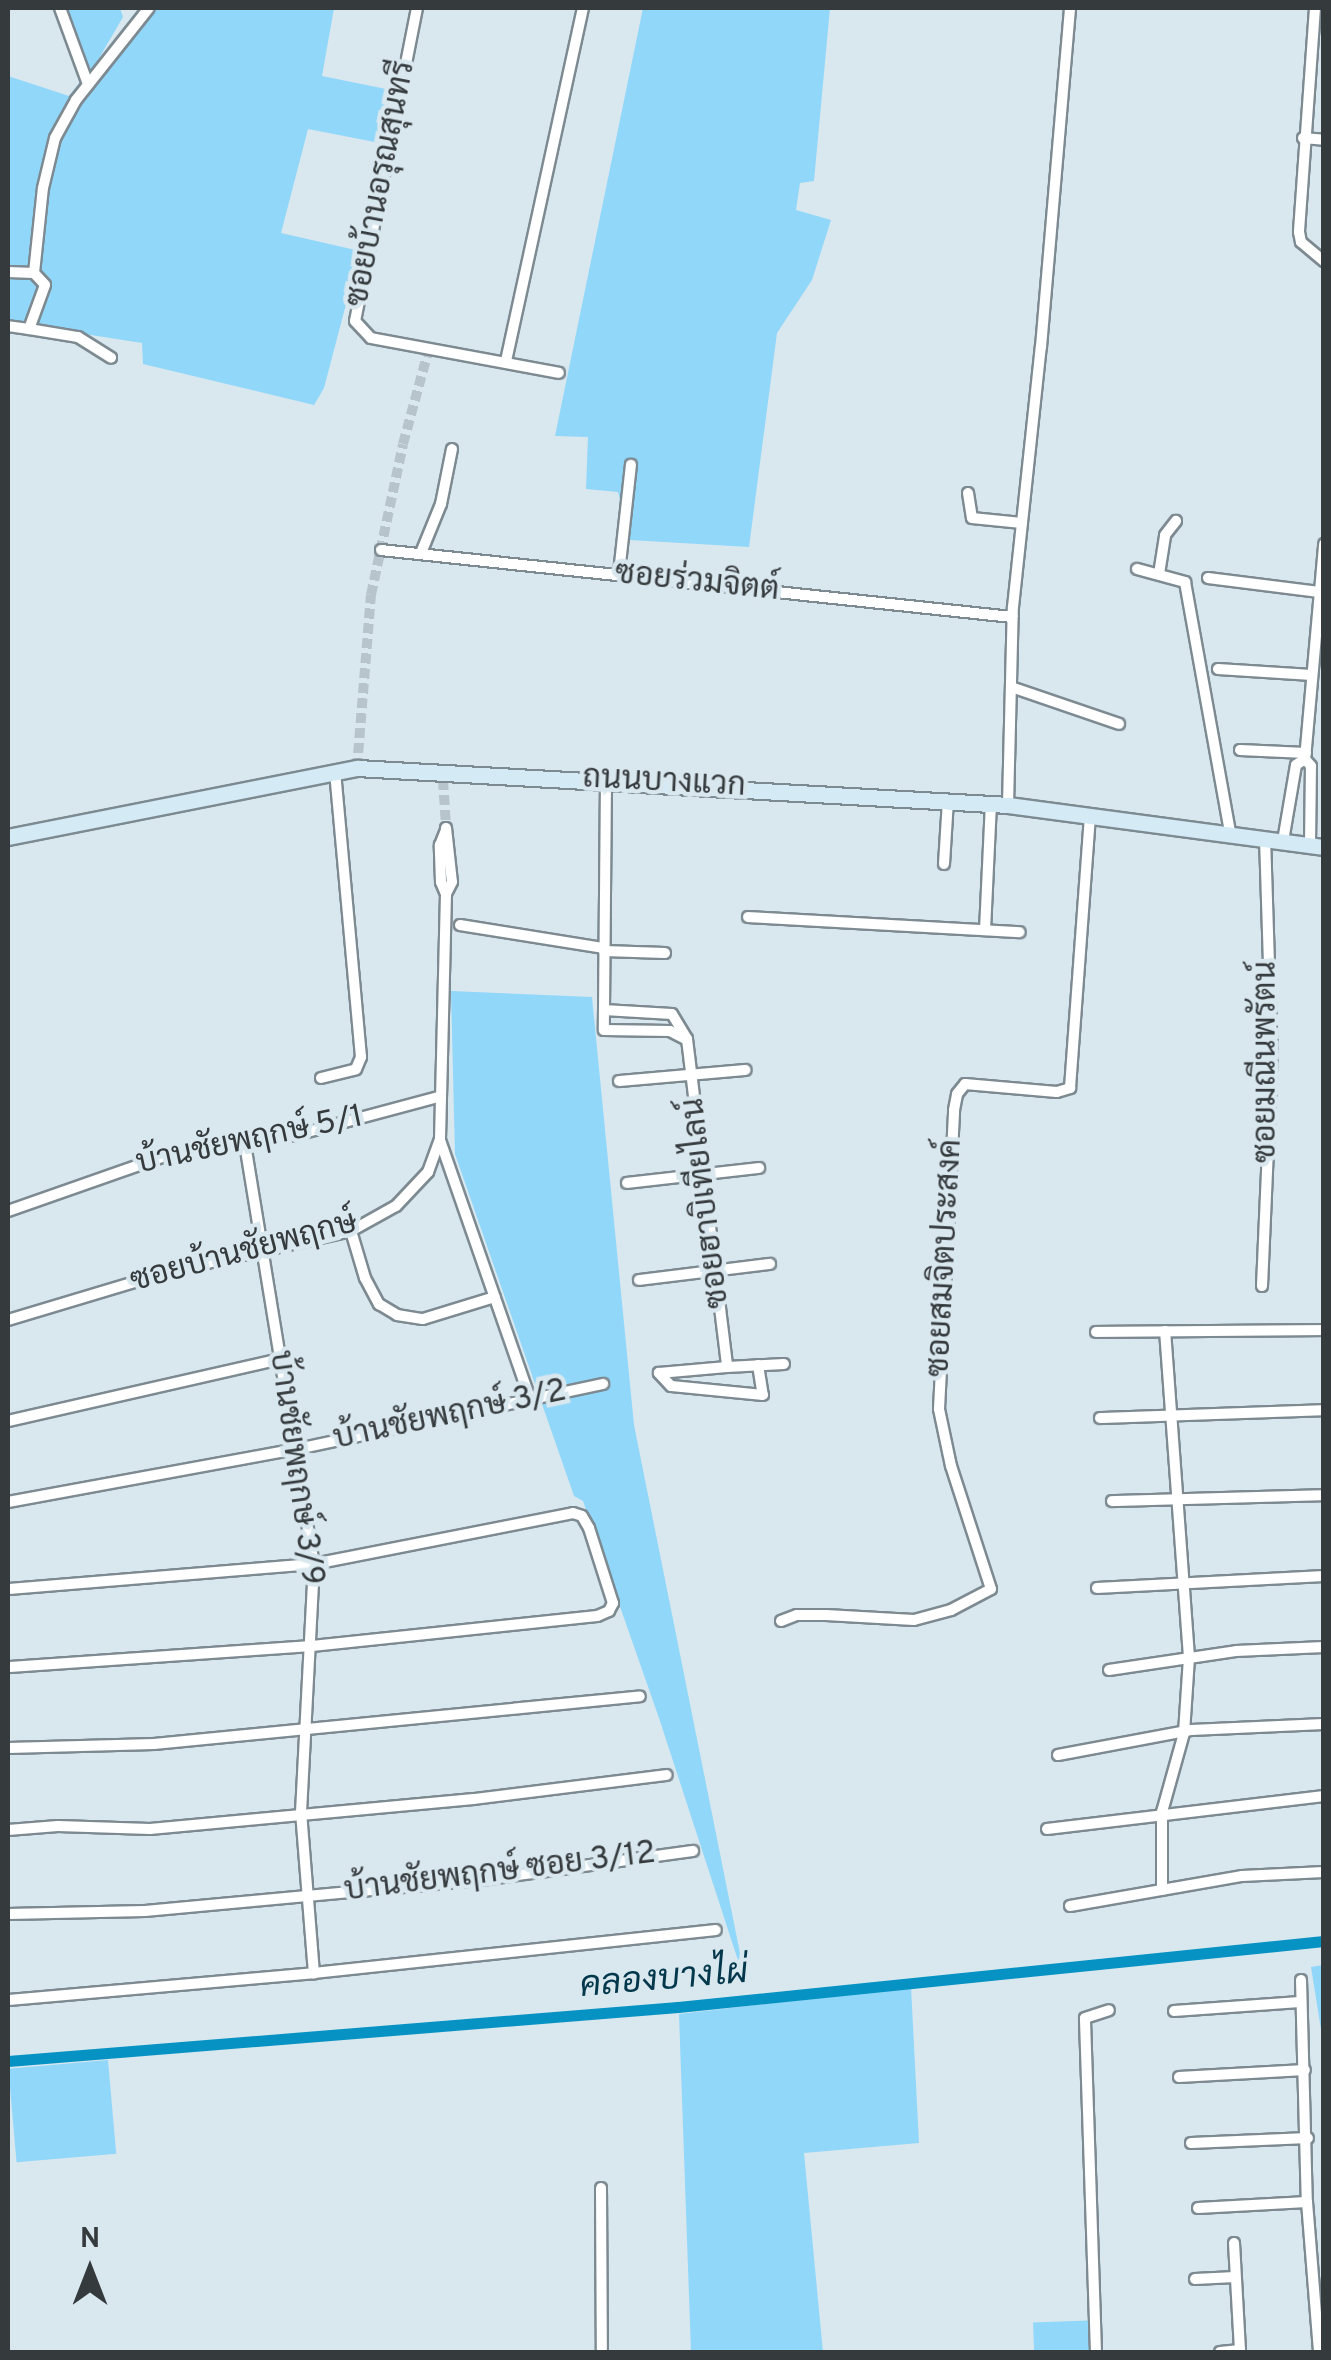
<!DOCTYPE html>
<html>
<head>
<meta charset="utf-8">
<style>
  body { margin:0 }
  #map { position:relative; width:1331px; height:2360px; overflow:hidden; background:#d9e7ee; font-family:Overpass,Sarabun,sans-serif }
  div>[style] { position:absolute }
  .green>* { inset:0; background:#91d7fa; transform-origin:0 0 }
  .canal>* { height:11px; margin:-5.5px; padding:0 5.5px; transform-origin:5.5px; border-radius:5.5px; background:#0692c3 }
  .street-tunnel>* { height:10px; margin-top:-5px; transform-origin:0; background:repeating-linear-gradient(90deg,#b8c4cb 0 10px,transparent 0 15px) }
  .roads { filter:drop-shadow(2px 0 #7d8a91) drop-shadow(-2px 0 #7d8a91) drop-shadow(0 2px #7d8a91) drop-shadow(0 -2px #7d8a91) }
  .street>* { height:10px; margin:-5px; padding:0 5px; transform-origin:5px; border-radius:5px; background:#fff }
  .secondary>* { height:15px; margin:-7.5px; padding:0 7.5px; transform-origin:7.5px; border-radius:7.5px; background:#d4ebf6 }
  span { translate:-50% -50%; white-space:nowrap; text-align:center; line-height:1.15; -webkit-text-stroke:9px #d9e7ee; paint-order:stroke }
  .street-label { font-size:32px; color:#353a3d }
  .water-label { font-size:35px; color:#03374b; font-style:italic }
  .frame { position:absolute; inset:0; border:10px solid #353a3d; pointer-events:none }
  .north { position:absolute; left:40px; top:2220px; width:100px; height:100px; -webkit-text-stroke:8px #d9e7ee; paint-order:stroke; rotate:0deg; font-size:28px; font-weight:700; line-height:40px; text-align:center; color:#353a3d }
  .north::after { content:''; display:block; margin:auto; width:35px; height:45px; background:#353a3d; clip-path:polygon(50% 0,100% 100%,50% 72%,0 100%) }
</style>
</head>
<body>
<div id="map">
  <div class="green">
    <div style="clip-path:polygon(66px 8px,120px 8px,123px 17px,98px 60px,139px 8px,334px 8px,322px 76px,391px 90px,380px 143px,308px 129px,281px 233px,360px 251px,324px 388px,314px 405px,143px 364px,142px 343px,8px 322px,8px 76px,69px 96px,90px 69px)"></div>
    <div style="clip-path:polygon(643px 8px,830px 8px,814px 181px,800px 183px,796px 210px,831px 220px,812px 280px,777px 333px,749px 547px,630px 540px,618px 492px,586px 489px,588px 437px,555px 436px)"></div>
    <div style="clip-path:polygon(451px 991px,592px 997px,634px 1425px,747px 1988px,659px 1718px,583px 1501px,574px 1496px,455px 1154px)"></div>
    <div style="clip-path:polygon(1323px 1965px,1324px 1965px,1323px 2042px,1311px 1967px)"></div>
    <div style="clip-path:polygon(911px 1987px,919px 2143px,804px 2153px,823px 2352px,691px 2352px,679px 2014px)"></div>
    <div style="left:108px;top:2060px;width:94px;height:100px;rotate:85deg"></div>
    <div style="left:1102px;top:2320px;width:32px;height:69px;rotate:88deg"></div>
  </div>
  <div class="canal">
    <div style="left:8px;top:2061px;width:672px;rotate:-4.61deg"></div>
    <div style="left:678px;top:2007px;width:649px;rotate:-5.83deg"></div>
  </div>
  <div class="street-tunnel">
    <div style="left:357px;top:768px;width:174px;rotate:-85.4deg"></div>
    <div style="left:371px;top:595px;width:154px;rotate:-78deg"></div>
    <div style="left:403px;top:444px;width:99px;rotate:-74.8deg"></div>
    <div style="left:443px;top:780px;width:47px;rotate:86.3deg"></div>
  </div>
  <div class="roads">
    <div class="street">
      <div style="left:60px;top:8px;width:81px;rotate:69.8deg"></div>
      <div style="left:417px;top:8px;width:319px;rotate:101.2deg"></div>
      <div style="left:355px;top:321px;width:23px;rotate:47deg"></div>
      <div style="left:371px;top:338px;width:191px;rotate:10.5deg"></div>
      <div style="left:1315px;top:8px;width:225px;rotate:94.1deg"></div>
      <div style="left:1299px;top:232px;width:10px;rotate:79deg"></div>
      <div style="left:1301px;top:242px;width:30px;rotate:40deg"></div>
      <div style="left:1303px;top:138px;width:21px;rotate:5deg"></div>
      <div style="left:8px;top:272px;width:26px;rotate:2deg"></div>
      <div style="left:34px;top:273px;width:16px;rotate:47deg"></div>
      <div style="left:45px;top:285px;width:47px;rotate:110deg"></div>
      <div style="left:29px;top:329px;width:21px;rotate:-172deg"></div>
      <div style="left:34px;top:273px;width:85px;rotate:-84deg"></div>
      <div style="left:43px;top:188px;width:51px;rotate:-76.5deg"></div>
      <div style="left:55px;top:138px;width:43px;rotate:-61.1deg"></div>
      <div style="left:76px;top:100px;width:117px;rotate:-51.6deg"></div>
      <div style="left:29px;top:329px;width:50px;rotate:9.3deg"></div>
      <div style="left:78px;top:337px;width:39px;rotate:32deg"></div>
      <div style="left:506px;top:361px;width:361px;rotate:-77.7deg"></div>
      <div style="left:968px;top:493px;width:25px;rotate:81deg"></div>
      <div style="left:972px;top:518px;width:50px;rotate:5.7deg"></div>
      <div style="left:381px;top:550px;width:635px;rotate:6.06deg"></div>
      <div style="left:421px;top:553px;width:53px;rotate:-67.8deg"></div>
      <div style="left:441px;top:504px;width:56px;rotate:-78.7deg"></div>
      <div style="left:1137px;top:569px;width:50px;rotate:15.2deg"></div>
      <div style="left:1185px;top:582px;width:255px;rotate:79.8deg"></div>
      <div style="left:619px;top:573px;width:109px;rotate:-83.7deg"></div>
      <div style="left:1159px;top:574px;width:39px;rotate:-81deg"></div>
      <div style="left:1165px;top:535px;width:18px;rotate:-52deg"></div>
      <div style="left:1208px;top:578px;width:112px;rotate:7.2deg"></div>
      <div style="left:1218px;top:669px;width:94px;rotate:3.7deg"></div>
      <div style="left:1014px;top:688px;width:111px;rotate:18.9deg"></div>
      <div style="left:1240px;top:750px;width:66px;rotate:2.6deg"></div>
      <div style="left:606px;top:780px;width:250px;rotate:90.5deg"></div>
      <div style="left:604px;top:1030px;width:66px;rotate:0.9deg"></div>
      <div style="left:670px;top:1031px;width:18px;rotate:27deg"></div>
      <div style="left:1008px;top:805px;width:198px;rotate:-88.6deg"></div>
      <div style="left:1013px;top:607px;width:262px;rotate:-83.9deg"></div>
      <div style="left:1041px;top:347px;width:340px;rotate:-85.1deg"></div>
      <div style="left:446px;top:828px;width:54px;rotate:83.7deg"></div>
      <div style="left:452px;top:882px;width:13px;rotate:117deg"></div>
      <div style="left:1283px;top:841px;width:77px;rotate:-80.3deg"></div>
      <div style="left:1296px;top:765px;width:11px;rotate:-34deg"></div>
      <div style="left:1310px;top:845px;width:79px;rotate:-89.3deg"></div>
      <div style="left:1311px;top:766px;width:9px;rotate:-131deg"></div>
      <div style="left:1305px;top:759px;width:216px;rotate:-84.9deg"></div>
      <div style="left:944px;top:864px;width:63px;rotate:-86.4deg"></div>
      <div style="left:748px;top:917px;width:272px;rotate:3.2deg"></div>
      <div style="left:460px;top:925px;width:146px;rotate:9.1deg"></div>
      <div style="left:985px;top:930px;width:126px;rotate:-87.3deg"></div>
      <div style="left:604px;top:951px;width:61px;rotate:1.9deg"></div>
      <div style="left:604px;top:1010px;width:68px;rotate:3.4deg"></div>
      <div style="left:672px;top:1014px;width:29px;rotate:59deg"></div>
      <div style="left:687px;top:1039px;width:330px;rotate:83deg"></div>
      <div style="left:321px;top:1078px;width:36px;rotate:-14deg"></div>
      <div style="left:356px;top:1069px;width:13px;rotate:-67deg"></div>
      <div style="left:361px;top:1057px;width:287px;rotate:-95.2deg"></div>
      <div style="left:619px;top:1081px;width:127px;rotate:-5deg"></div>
      <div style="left:440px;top:1140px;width:273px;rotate:70.8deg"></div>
      <div style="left:245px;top:1144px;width:426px;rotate:80.7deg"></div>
      <div style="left:314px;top:1564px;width:248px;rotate:93deg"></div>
      <div style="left:301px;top:1812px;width:162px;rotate:85.4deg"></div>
      <div style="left:627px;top:1183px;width:133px;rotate:-6.5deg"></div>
      <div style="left:8px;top:1211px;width:173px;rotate:-19.3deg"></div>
      <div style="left:171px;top:1154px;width:131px;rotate:-8.8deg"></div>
      <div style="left:300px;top:1134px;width:143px;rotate:-15deg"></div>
      <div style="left:351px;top:1231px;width:49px;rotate:73.4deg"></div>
      <div style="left:365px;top:1278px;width:30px;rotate:62deg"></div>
      <div style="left:379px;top:1304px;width:21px;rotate:31deg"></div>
      <div style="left:397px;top:1315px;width:26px;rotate:9deg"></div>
      <div style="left:423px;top:1319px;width:75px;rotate:-17deg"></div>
      <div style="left:639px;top:1280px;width:132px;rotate:-7deg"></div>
      <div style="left:1262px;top:1286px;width:226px;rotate:-87.5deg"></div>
      <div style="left:1272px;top:1060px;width:222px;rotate:-91.8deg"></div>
      <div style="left:8px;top:1320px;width:174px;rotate:-16.7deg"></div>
      <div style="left:175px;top:1270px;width:180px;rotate:-12.5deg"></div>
      <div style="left:351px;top:1231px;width:51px;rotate:-29.1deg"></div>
      <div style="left:396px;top:1206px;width:47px;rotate:-46.7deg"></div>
      <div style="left:428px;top:1172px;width:35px;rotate:-70deg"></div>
      <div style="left:440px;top:1139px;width:245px;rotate:-88.6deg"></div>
      <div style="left:446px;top:894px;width:13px;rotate:-113deg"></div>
      <div style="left:441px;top:882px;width:37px;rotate:-92deg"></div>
      <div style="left:440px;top:845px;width:16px;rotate:-68deg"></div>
      <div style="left:1096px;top:1332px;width:228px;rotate:-0.5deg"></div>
      <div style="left:758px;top:1365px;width:30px;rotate:81deg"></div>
      <div style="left:763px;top:1395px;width:92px;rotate:-174.4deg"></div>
      <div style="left:671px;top:1386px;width:18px;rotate:-133deg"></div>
      <div style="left:659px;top:1373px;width:68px;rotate:-5deg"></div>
      <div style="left:727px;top:1367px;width:57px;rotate:-3deg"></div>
      <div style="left:1100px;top:1418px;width:224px;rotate:-2deg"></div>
      <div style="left:8px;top:1421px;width:280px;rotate:-12.8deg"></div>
      <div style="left:1112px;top:1501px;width:212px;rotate:-1.6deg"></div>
      <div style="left:8px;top:1502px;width:294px;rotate:-10.4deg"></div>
      <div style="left:297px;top:1449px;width:313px;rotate:-12deg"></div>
      <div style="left:1097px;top:1588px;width:227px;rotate:-3deg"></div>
      <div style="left:8px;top:1589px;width:307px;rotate:-4.7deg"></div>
      <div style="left:314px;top:1564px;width:264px;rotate:-11.1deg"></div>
      <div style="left:573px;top:1513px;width:9px;rotate:18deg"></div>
      <div style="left:582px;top:1516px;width:14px;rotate:60deg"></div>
      <div style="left:589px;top:1528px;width:79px;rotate:72.3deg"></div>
      <div style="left:613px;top:1603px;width:9px;rotate:117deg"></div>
      <div style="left:609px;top:1611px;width:13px;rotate:157deg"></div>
      <div style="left:597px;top:1616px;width:289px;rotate:174deg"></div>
      <div style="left:310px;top:1646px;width:303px;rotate:176deg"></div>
      <div style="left:781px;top:1621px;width:17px;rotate:-21deg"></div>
      <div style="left:797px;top:1615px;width:29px"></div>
      <div style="left:826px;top:1615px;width:88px;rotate:3.3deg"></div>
      <div style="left:914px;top:1620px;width:38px;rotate:-15deg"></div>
      <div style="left:951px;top:1610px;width:45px;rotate:-27.7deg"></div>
      <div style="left:991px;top:1589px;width:129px;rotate:-108deg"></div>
      <div style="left:951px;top:1466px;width:58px;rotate:-101.9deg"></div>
      <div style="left:939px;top:1409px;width:299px;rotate:-87.1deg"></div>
      <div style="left:954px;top:1110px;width:16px;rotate:-79deg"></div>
      <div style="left:957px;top:1094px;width:13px;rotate:-51deg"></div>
      <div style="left:965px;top:1084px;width:92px;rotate:5deg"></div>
      <div style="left:1057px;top:1092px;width:14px;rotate:-17deg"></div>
      <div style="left:1070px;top:1088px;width:274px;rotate:-85.8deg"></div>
      <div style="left:1109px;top:1670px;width:128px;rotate:-8.5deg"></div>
      <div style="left:1236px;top:1651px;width:88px;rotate:-2.6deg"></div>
      <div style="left:8px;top:1748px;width:146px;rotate:-1.6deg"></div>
      <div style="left:154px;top:1744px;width:488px;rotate:-5.6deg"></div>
      <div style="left:1058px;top:1755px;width:135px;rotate:-10.6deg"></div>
      <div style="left:1191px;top:1730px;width:133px;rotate:-2.6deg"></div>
      <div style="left:1047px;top:1829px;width:279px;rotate:-6.8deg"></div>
      <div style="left:8px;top:1830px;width:50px;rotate:-4.6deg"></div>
      <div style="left:58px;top:1826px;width:92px;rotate:1.9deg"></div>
      <div style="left:150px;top:1829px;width:325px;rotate:-5.3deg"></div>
      <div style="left:474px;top:1799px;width:194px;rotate:-7.1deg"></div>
      <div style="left:1162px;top:1890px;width:78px;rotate:-90deg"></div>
      <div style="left:1162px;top:1812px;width:82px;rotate:-74.4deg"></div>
      <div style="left:1184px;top:1733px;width:76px;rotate:-86.2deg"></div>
      <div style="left:1189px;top:1657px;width:327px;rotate:-94.2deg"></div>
      <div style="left:1070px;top:1906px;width:175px;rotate:-9.9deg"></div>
      <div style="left:1242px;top:1876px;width:82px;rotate:-2.8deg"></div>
      <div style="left:8px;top:1914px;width:137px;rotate:-1.3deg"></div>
      <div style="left:145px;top:1911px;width:344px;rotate:-5.3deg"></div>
      <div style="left:488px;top:1879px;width:207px;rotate:-7.8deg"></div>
      <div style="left:1301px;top:1980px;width:222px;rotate:88.5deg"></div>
      <div style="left:1307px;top:2202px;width:150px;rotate:85.4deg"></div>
      <div style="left:8px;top:2000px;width:307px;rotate:-5deg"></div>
      <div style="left:314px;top:1973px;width:404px;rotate:-6.1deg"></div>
      <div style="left:1174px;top:2011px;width:126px;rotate:-4.1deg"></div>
      <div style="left:1179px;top:2077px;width:126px;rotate:-3.2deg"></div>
      <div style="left:1191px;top:2143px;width:117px;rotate:-2.4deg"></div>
      <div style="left:601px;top:2188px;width:164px;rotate:89.7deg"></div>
      <div style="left:1198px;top:2208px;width:109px;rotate:-3.2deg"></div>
      <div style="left:1234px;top:2243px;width:109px;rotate:86.8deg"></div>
      <div style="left:1195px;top:2279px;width:40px;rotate:-2.9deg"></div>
      <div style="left:1096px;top:2352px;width:334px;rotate:-91.9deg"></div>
      <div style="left:1085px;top:2018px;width:25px;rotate:-18deg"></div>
      <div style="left:1220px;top:2352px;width:20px;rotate:-6deg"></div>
    </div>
    <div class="secondary">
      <div style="left:8px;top:837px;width:356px;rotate:-11.2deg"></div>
      <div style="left:357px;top:768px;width:652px;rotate:3.25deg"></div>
      <div style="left:1008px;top:805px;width:319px;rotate:7.6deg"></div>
    </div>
  </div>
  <div class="street-label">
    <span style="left:382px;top:184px;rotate:-79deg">ซอยบ้านอรุณสุนทรี</span>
    <span style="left:697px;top:583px;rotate:6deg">ซอยร่วมจิตต์</span>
    <span style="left:664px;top:783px;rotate:3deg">ถนนบางแวก</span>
    <span style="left:1267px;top:1062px;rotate:-90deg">ซอยมณีนพรัตน์</span>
    <span style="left:250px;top:1141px;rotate:-12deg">บ้านชัยพฤกษ์ 5/1</span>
    <span style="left:707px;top:1203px;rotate:-97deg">ซอยฮาบิเทียไลน์</span>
    <span style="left:244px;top:1253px;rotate:-15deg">ซอยบ้านชัยพฤกษ์</span>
    <span style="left:946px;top:1258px;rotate:-87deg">ซอยสมจิตประสงค์</span>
    <span style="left:450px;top:1416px;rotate:-12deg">บ้านชัยพฤกษ์ 3/2</span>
    <span style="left:295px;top:1468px;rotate:82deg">บ้านชัยพฤกษ์ 3/9</span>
    <span style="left:500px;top:1873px;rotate:-7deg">บ้านชัยพฤกษ์ ซอย 3/12</span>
  </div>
  <div class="water-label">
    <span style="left:664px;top:1980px;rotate:-5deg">คลองบางไผ่</span>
  </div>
  <div class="frame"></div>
  <div class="north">N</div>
</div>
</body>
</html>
